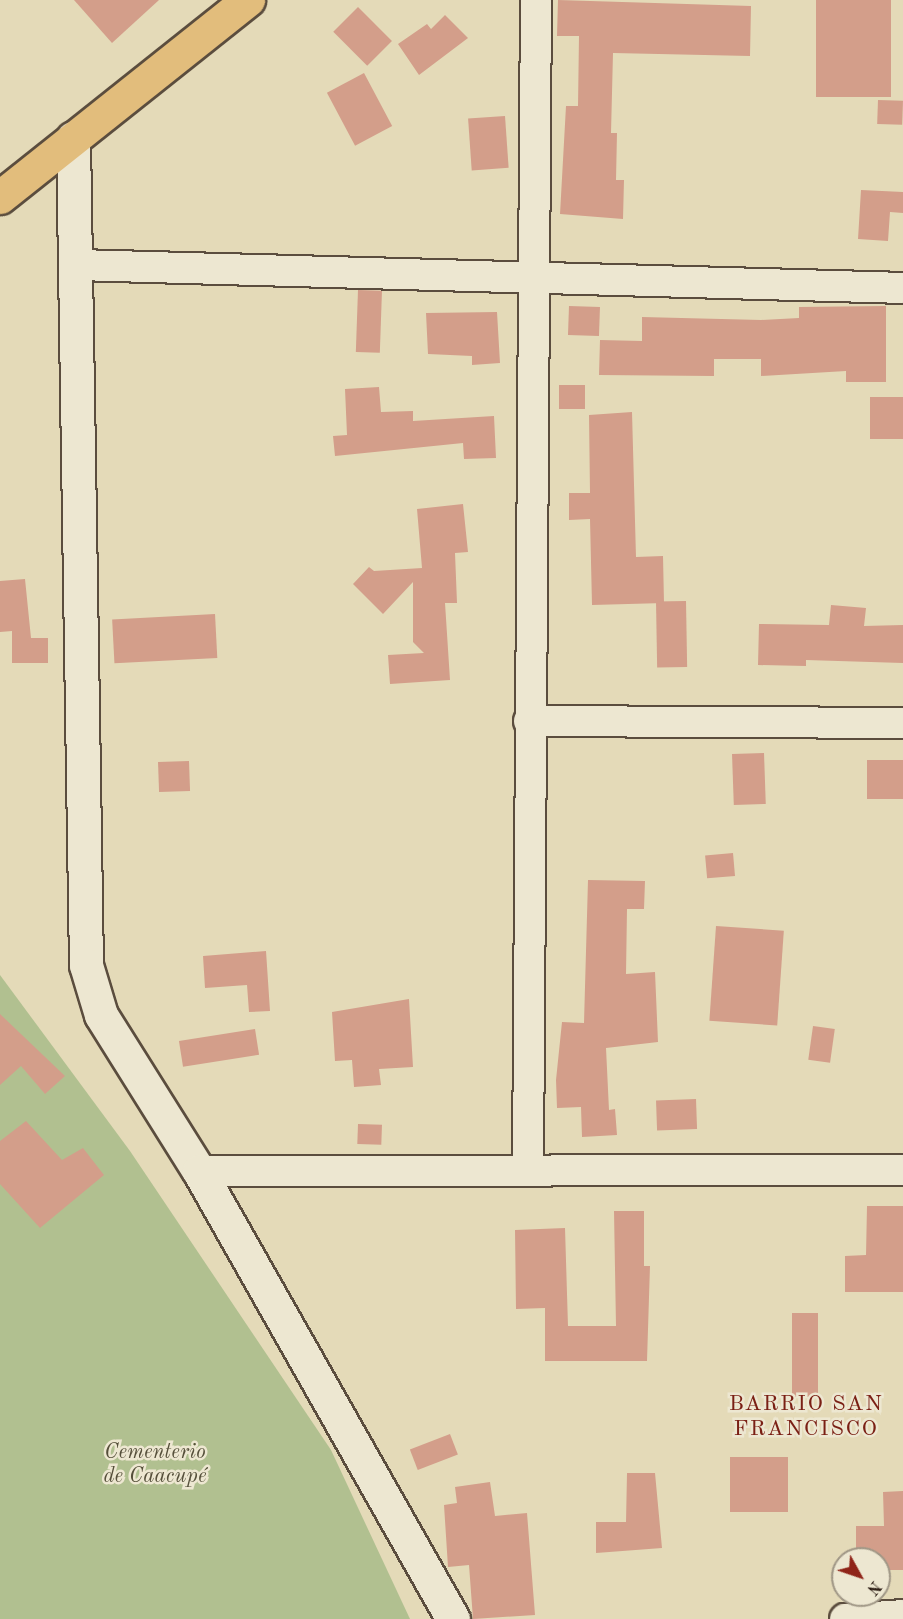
<!DOCTYPE html>
<html>
<head>
<meta charset="utf-8">
<style>
  body { margin:0 }
  #map { position:relative; width:903px; height:1619px; overflow:hidden; background:#e4dab8; font-family:"Old Standard TT",serif }
  div>[style] { position:absolute }
  .green>* { inset:0; background:#b1c090 }
  .building>* { inset:0; background:#d39e8a; transform-origin:0 0 }
  .roads { filter:drop-shadow(2px 0 #5b4d3e) drop-shadow(-2px 0 #5b4d3e) drop-shadow(0 2px #5b4d3e) drop-shadow(0 -2px #5b4d3e) }
  .minor>* { height:30px; margin:-15px; padding:0 15px; transform-origin:15px; border-radius:15px; background:#ede7d1 }
  .tertiary>* { height:33px; margin:-16.5px; padding:0 16.5px; transform-origin:16.5px; border-radius:16.5px; background:#ede7d1 }
  .primary>* { height:33px; margin:-16.5px; padding:0 16.5px; transform-origin:16.5px; border-radius:16.5px; background:#e2bd7c }
  span { translate:-50% -50%; white-space:nowrap; text-align:center; line-height:1.15; -webkit-text-stroke:5px #ede7d1; paint-order:stroke }
  .park-label { font-size:21px; color:#554f3a; font-style:italic }
  .neighbourhood-label { font-size:22px; color:#7a1f14; letter-spacing:1.5px }
  .north { position:absolute; left:831px; top:1547px; width:60px; height:60px; box-sizing:border-box; background:#ede7d1; border:2px solid #a09786; border-radius:50%; rotate:130deg; font-size:16px; font-weight:700; line-height:24px; text-align:center; color:#2d1e15 }
  .north::after { content:''; display:block; margin:auto; width:21px; height:27px; background:#8f2418; clip-path:polygon(50% 0,100% 100%,50% 72%,0 100%) }
</style>
</head>
<body>
<div id="map">
  <div class="green">
    <div style="clip-path:polygon(0 975px,130px 1151px,331px 1450px,410px 1619px,0 1619px)"></div>
  </div>
  <div class="building">
    <div style="clip-path:polygon(74px 0,159px 0,112px 43px)"></div>
    <div style="clip-path:polygon(558px 0,751px 6px,750px 56px,613px 53px,611px 133px,617px 133px,616px 180px,624px 180px,623px 219px,560px 214px,566px 106px,578px 106px,579px 36px,557px 36px)"></div>
    <div style="left:816px;top:0;width:75px;height:97px"></div>
    <div style="left:358px;top:7px;width:48px;height:35px;rotate:45deg"></div>
    <div style="clip-path:polygon(445px 15px,468px 38px,419px 75px,398px 44px,427px 24px,431px 29px)"></div>
    <div style="left:364px;top:73px;width:60px;height:42px;rotate:62deg"></div>
    <div style="left:878px;top:100px;width:25px;height:24px;rotate:2deg"></div>
    <div style="left:505px;top:116px;width:52px;height:37px;rotate:86deg"></div>
    <div style="clip-path:polygon(861px 190px,903px 192px,903px 213px,890px 212px,888px 241px,858px 239px)"></div>
    <div style="left:358px;top:290px;width:24px;height:62px;rotate:2deg"></div>
    <div style="left:569px;top:306px;width:31px;height:29px;rotate:2deg"></div>
    <div style="clip-path:polygon(886px 306px,886px 382px,846px 382px,846px 371px,761px 376px,761px 359px,714px 359px,714px 376px,599px 375px,600px 340px,642px 341px,642px 317px,761px 320px,799px 318px,799px 307px)"></div>
    <div style="clip-path:polygon(497px 312px,500px 363px,472px 365px,472px 356px,428px 354px,426px 313px)"></div>
    <div style="left:559px;top:385px;width:26px;height:24px"></div>
    <div style="clip-path:polygon(379px 387px,381px 412px,413px 411px,413px 421px,494px 416px,496px 458px,464px 459px,463px 443px,335px 456px,333px 436px,347px 435px,345px 389px)"></div>
    <div style="left:903px;top:397px;width:42px;height:33px;rotate:90deg"></div>
    <div style="clip-path:polygon(632px 412px,636px 557px,663px 556px,664px 603px,592px 605px,590px 519px,569px 520px,569px 493px,590px 493px,589px 415px)"></div>
    <div style="clip-path:polygon(463px 504px,468px 552px,455px 553px,457px 603px,445px 603px,450px 680px,390px 684px,388px 655px,424px 653px,413px 642px,413px 582px,383px 614px,353px 584px,369px 567px,374px 571px,422px 568px,417px 509px)"></div>
    <div style="clip-path:polygon(25px 579px,31px 638px,48px 638px,48px 663px,12px 663px,12px 631px,0 632px,0 581px)"></div>
    <div style="left:686px;top:601px;width:66px;height:30px;rotate:89deg"></div>
    <div style="clip-path:polygon(831px 605px,866px 608px,864px 626px,903px 625px,903px 663px,806px 660px,806px 666px,758px 665px,759px 624px,829px 625px)"></div>
    <div style="left:215px;top:614px;width:44px;height:103px;rotate:87deg"></div>
    <div style="left:764px;top:753px;width:51px;height:32px;rotate:88deg"></div>
    <div style="left:903px;top:760px;width:39px;height:36px;rotate:90deg"></div>
    <div style="left:189px;top:761px;width:30px;height:31px;rotate:88deg"></div>
    <div style="left:733px;top:853px;width:23px;height:28px;rotate:85deg"></div>
    <div style="clip-path:polygon(588px 880px,645px 881px,644px 909px,627px 909px,626px 974px,655px 972px,658px 1042px,606px 1048px,609px 1110px,615px 1109px,617px 1135px,582px 1137px,581px 1107px,557px 1108px,556px 1080px,562px 1022px,584px 1023px)"></div>
    <div style="left:716px;top:926px;width:68px;height:95px;rotate:4deg"></div>
    <div style="clip-path:polygon(266px 951px,270px 1011px,249px 1012px,247px 985px,205px 988px,203px 956px)"></div>
    <div style="clip-path:polygon(409px 999px,413px 1067px,379px 1069px,381px 1085px,354px 1087px,352px 1060px,335px 1061px,332px 1012px)"></div>
    <div style="clip-path:polygon(0 1014px,65px 1076px,45px 1094px,21px 1066px,0 1085px)"></div>
    <div style="left:813px;top:1026px;width:22px;height:34px;rotate:8deg"></div>
    <div style="left:255px;top:1029px;width:26px;height:77px;rotate:81deg"></div>
    <div style="left:696px;top:1099px;width:30px;height:40px;rotate:88deg"></div>
    <div style="clip-path:polygon(26px 1121px,62px 1160px,83px 1148px,104px 1175px,40px 1228px,0 1184px,0 1141px)"></div>
    <div style="left:358px;top:1124px;width:24px;height:20px;rotate:2deg"></div>
    <div style="clip-path:polygon(867px 1206px,903px 1206px,903px 1292px,845px 1292px,845px 1256px,866px 1255px)"></div>
    <div style="clip-path:polygon(614px 1211px,644px 1211px,644px 1266px,650px 1266px,647px 1361px,545px 1361px,545px 1308px,516px 1309px,515px 1230px,565px 1228px,568px 1326px,616px 1326px)"></div>
    <div style="left:792px;top:1313px;width:26px;height:84px"></div>
    <div style="left:450px;top:1434px;width:22px;height:43px;rotate:69deg"></div>
    <div style="left:730px;top:1457px;width:58px;height:55px"></div>
    <div style="clip-path:polygon(627px 1473px,655px 1473px,662px 1548px,596px 1553px,596px 1522px,626px 1522px)"></div>
    <div style="clip-path:polygon(490px 1482px,495px 1516px,527px 1513px,535px 1615px,473px 1619px,469px 1565px,448px 1567px,444px 1505px,457px 1503px,455px 1487px)"></div>
    <div style="clip-path:polygon(903px 1491px,903px 1570px,879px 1570px,879px 1559px,856px 1559px,856px 1526px,884px 1526px,883px 1492px)"></div>
  </div>
  <div class="roads">
    <div class="minor">
      <div style="left:77px;top:265px;width:826px;rotate:1.59deg"></div>
      <div style="left:529px;top:721px;width:374px;rotate:0.3deg"></div>
      <div style="left:528px;top:1167px;width:1167px;rotate:-89.61deg"></div>
      <div style="left:199px;top:1171px;width:704px;rotate:-0.08deg"></div>
      <div style="left:845px;top:1619px;width:58px;rotate:-3.9deg"></div>
    </div>
    <div class="tertiary">
      <div style="left:73px;top:138px;width:827px;rotate:89.1deg"></div>
      <div style="left:86px;top:965px;width:52px;rotate:73.3deg"></div>
      <div style="left:101px;top:1015px;width:184px;rotate:57.9deg"></div>
      <div style="left:199px;top:1171px;width:515px;rotate:60.45deg"></div>
    </div>
    <div class="primary">
      <div style="left:0;top:197px;width:317px;rotate:-38.5deg"></div>
    </div>
  </div>
  <div class="park-label">
    <span style="left:155px;top:1465px">Cementerio<br>de Caacupé</span>
  </div>
  <div class="neighbourhood-label">
    <span style="left:806px;top:1417px">BARRIO SAN<br>FRANCISCO</span>
  </div>
  <div class="north">N</div>
</div>
</body>
</html>
